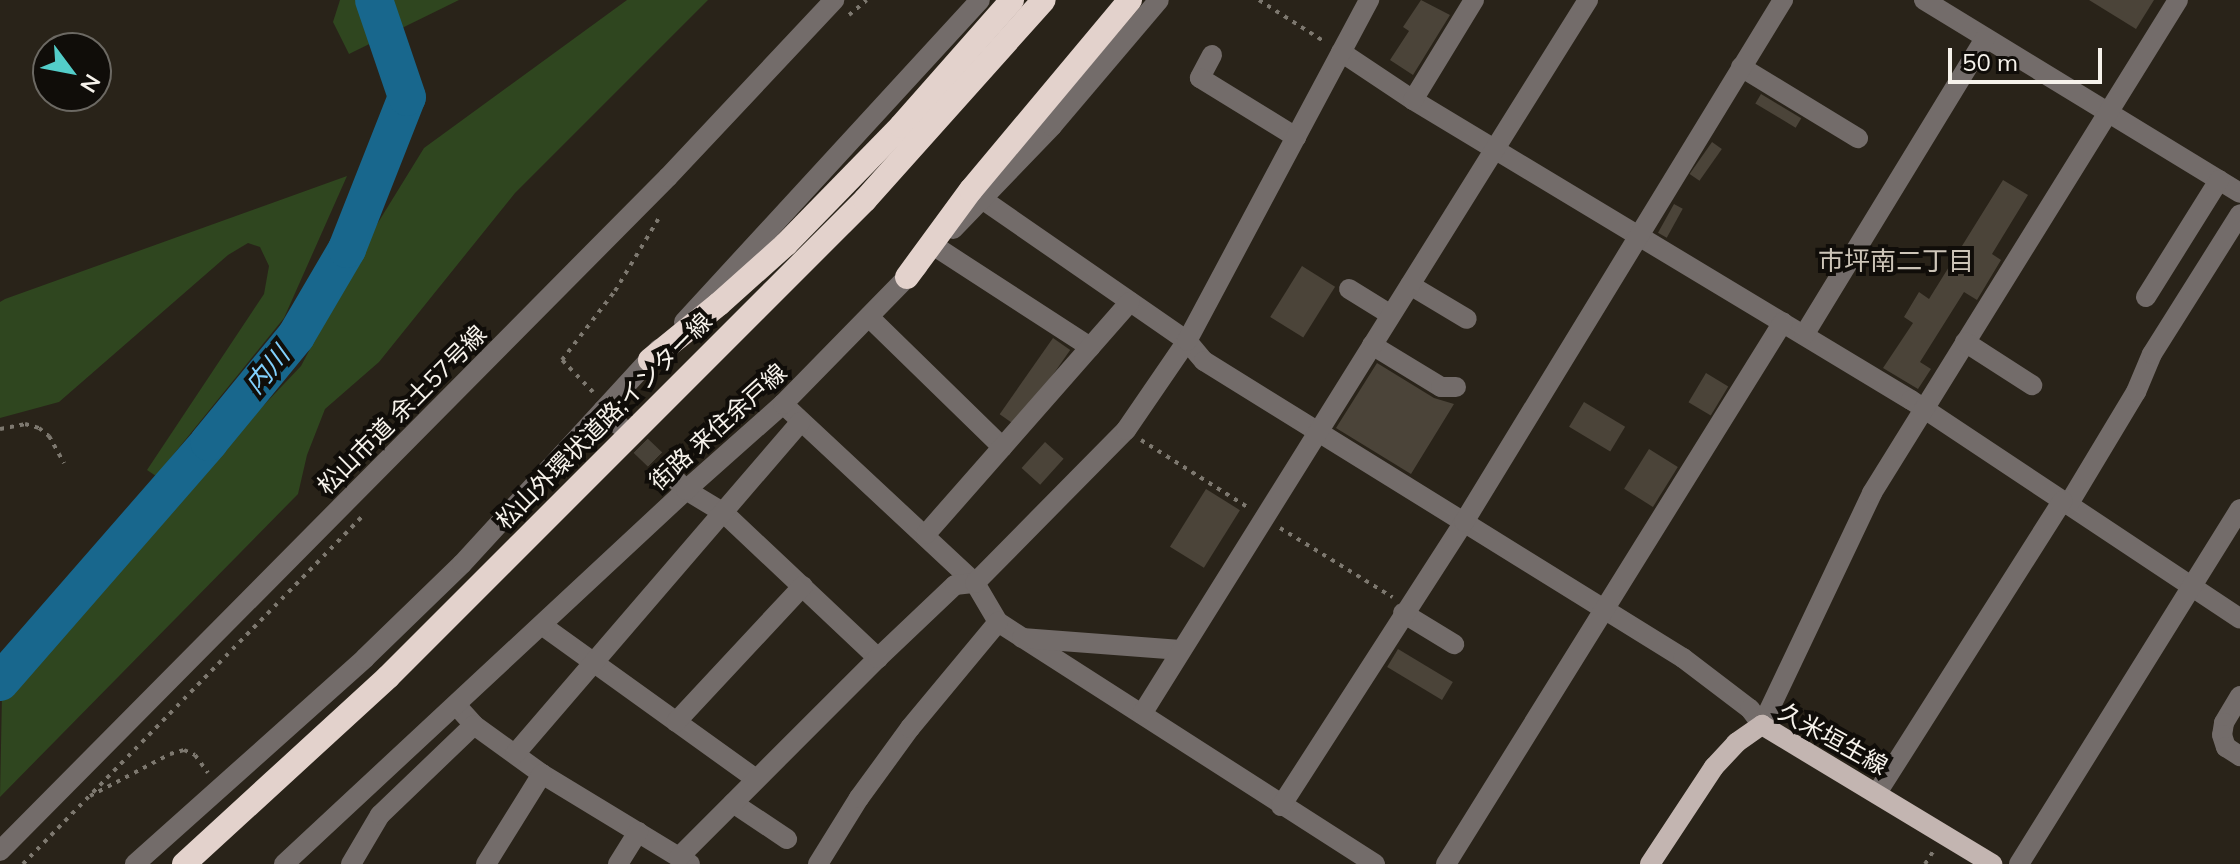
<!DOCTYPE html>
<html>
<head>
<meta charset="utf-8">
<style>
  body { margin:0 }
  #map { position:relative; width:2240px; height:864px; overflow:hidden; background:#292319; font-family:Mulish,"Noto Sans JP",sans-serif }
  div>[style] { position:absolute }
  .green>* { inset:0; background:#2f461f }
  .river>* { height:38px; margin:-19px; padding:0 19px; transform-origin:19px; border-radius:19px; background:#18678d }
  .building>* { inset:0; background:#4b4439; transform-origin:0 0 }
  .minor-tunnel>* { height:20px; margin-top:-10px; transform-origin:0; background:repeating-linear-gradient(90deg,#484238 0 20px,transparent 0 30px) }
  .path>* { height:4px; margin-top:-2px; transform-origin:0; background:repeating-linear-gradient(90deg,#7d786f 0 4px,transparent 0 10px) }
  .minor>* { height:20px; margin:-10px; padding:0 10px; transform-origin:10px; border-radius:10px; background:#736c6a }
  .major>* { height:20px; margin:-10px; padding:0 10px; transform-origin:10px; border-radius:10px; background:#c3b5b1 }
  .highway>* { height:24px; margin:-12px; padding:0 12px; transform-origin:12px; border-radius:12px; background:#e3d2cc }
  span { translate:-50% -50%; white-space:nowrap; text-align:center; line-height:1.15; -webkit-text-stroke:8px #100d09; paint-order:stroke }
  .street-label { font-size:24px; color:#f6f2eb }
  .neighbourhood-label { font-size:26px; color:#cdc5b8 }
  .water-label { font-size:26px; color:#81cffc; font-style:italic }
  .north { position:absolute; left:32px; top:32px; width:80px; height:80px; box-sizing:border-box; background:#100d09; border:2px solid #6c6963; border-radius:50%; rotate:122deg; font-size:22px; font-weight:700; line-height:32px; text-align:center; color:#f6f2eb }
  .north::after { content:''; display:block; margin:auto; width:28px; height:36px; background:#53cdc9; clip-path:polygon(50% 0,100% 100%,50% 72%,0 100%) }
  .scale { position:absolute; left:1948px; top:48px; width:154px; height:36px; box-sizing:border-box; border:4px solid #f6f2eb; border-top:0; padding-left:10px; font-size:24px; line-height:28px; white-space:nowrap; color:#f6f2eb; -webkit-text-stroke:6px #100d09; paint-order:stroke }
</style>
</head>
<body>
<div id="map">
  <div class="green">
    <div style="clip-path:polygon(340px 0,459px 0,349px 54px,333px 22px)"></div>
    <div style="clip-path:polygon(627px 0,708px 0,515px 193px,379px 362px,325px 409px,307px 455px,298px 494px,0 797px,2px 694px,151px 524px,301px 366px,371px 234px,424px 148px)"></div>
    <div style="clip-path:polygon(347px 176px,284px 318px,156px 476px,147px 470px,264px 294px,269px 266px,260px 247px,248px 243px,228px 255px,59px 402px,0 418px,0 302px,5px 299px)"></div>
  </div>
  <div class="river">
    <div style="left:0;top:682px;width:318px;rotate:-48.9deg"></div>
    <div style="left:209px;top:442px;width:137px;rotate:-50.6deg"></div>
    <div style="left:296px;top:336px;width:101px;rotate:-59.6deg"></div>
    <div style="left:347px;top:249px;width:163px;rotate:-68.5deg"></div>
    <div style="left:407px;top:97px;width:102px;rotate:-108.8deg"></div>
  </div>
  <div class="building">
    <div style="clip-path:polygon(1421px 0,1450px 15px,1413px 75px,1390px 60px,1409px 31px,1403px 27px)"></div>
    <div style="clip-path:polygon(2089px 0,2154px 0,2136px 29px)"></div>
    <div style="left:1761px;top:94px;width:47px;height:11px;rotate:31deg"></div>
    <div style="left:1712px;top:142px;width:12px;height:39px;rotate:35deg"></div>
    <div style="clip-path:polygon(2003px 180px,2028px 195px,1992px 254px,2001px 260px,1977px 300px,1964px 292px,1920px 362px,1931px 369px,1918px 389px,1883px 368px,1913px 323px,1904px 317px,1919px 292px,1929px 299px)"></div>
    <div style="left:1674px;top:204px;width:10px;height:33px;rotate:29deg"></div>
    <div style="left:1302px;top:266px;width:39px;height:60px;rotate:32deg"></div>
    <div style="left:1053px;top:338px;width:21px;height:93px;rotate:35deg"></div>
    <div style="clip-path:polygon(1377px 363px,1434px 398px,1454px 404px,1411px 474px,1336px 428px)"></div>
    <div style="left:1706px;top:373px;width:26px;height:34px;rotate:31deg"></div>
    <div style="left:1584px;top:402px;width:48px;height:29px;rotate:31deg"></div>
    <div style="left:1045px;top:442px;width:25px;height:35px;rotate:42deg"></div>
    <div style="left:1649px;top:449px;width:34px;height:47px;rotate:32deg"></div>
    <div style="left:1206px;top:489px;width:40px;height:68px;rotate:32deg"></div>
    <div style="left:1398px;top:649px;width:64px;height:21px;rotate:31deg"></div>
  </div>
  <div class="minor-tunnel">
    <div style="left:619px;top:425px;width:68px;rotate:43.8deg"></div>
  </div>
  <div class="path">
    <div style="left:1259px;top:0;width:78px;rotate:32.5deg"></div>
    <div style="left:849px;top:15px;width:23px;rotate:-40deg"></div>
    <div style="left:593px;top:392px;width:45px;rotate:-134.1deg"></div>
    <div style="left:562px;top:360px;width:87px;rotate:-52.5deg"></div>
    <div style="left:615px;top:291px;width:87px;rotate:-59deg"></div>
    <div style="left:0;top:429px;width:25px;rotate:-11deg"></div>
    <div style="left:25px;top:424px;width:15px;rotate:16deg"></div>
    <div style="left:39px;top:428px;width:13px;rotate:39deg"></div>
    <div style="left:49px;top:436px;width:31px;rotate:61deg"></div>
    <div style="left:1141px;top:440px;width:128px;rotate:32.2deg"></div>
    <div style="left:1280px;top:528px;width:132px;rotate:31.6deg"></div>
    <div style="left:90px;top:796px;width:90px;rotate:-27.7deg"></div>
    <div style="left:170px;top:754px;width:15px;rotate:-16deg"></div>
    <div style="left:184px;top:750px;width:12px;rotate:24deg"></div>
    <div style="left:195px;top:755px;width:22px;rotate:54deg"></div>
    <div style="left:23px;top:864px;width:488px;rotate:-45.7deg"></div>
    <div style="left:1925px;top:864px;width:17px;rotate:-57deg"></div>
  </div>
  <div class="minor">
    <div style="left:1924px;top:0;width:370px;rotate:31.4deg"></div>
    <div style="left:1341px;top:52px;width:87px;rotate:33.7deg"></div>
    <div style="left:1413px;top:100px;width:581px;rotate:31.07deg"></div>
    <div style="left:1911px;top:400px;width:395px;rotate:33.6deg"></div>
    <div style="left:1212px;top:55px;width:26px;rotate:118deg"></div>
    <div style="left:1200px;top:78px;width:113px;rotate:31.6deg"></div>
    <div style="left:1741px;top:67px;width:137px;rotate:31.3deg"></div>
    <div style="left:1413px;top:100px;width:117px;rotate:-58.6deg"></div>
    <div style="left:982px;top:199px;width:249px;rotate:34.7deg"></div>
    <div style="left:1187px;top:341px;width:26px;rotate:50deg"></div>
    <div style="left:1204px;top:361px;width:564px;rotate:31.8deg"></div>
    <div style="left:1683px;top:658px;width:84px;rotate:37.3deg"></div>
    <div style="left:1750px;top:709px;width:20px;rotate:53deg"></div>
    <div style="left:1762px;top:725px;width:257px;rotate:-64.6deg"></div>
    <div style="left:1872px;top:493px;width:580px;rotate:-58.17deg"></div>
    <div style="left:953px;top:229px;width:143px;rotate:-46.1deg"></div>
    <div style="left:1052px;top:126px;width:165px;rotate:-49.7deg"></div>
    <div style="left:936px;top:247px;width:184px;rotate:33deg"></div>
    <div style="left:1410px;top:285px;width:66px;rotate:30.8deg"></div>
    <div style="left:1349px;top:289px;width:49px;rotate:31.8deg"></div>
    <div style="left:2146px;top:297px;width:138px;rotate:-58deg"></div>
    <div style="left:870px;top:318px;width:185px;rotate:44.3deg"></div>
    <div style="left:684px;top:322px;width:437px;rotate:-47.4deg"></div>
    <div style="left:1804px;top:335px;width:348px;rotate:-58.6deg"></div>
    <div style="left:1965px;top:342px;width:80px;rotate:32.7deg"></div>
    <div style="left:1372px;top:345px;width:81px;rotate:31.3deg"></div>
    <div style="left:1441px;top:387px;width:15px"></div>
    <div style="left:783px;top:404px;width:262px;rotate:43deg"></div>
    <div style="left:975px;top:583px;width:45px;rotate:59.5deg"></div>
    <div style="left:998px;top:622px;width:448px;rotate:32.7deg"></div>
    <div style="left:603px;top:410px;width:22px;rotate:43deg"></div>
    <div style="left:668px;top:472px;width:25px;rotate:45deg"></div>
    <div style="left:686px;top:490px;width:44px;rotate:31.2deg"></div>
    <div style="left:724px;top:513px;width:212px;rotate:43.3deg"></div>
    <div style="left:2068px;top:505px;width:132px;rotate:-59deg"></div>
    <div style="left:2136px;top:392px;width:41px;rotate:-67.2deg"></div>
    <div style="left:2152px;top:354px;width:165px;rotate:-57.8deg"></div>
    <div style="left:926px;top:534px;width:309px;rotate:-48.7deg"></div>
    <div style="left:1403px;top:613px;width:60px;rotate:31.3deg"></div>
    <div style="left:543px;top:626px;width:262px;rotate:35.7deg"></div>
    <div style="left:1022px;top:638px;width:159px;rotate:4.3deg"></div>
    <div style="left:2240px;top:696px;width:31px;rotate:121deg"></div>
    <div style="left:2224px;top:723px;width:12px;rotate:99deg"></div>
    <div style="left:2222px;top:735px;width:13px;rotate:72deg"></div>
    <div style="left:2226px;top:747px;width:17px;rotate:33deg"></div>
    <div style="left:456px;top:705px;width:27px;rotate:48deg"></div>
    <div style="left:474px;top:725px;width:84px;rotate:35.8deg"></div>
    <div style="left:542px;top:774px;width:173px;rotate:31.3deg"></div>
    <div style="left:1142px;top:714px;width:842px;rotate:-58.01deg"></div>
    <div style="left:676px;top:722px;width:186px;rotate:-47deg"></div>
    <div style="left:515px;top:754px;width:438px;rotate:-49.3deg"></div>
    <div style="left:1877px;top:793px;width:346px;rotate:-57.6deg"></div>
    <div style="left:733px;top:803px;width:65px;rotate:33.7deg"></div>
    <div style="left:1281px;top:806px;width:338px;rotate:-57.2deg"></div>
    <div style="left:1464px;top:522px;width:612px;rotate:-58.57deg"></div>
    <div style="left:0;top:851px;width:949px;rotate:-45.26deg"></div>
    <div style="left:668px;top:177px;width:243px;rotate:-46.8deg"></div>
    <div style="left:679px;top:857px;width:281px;rotate:-45deg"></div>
    <div style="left:878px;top:658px;width:106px;rotate:-43.5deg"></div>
    <div style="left:955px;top:585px;width:20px;rotate:-6deg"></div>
    <div style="left:975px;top:583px;width:215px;rotate:-45.4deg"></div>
    <div style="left:1126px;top:430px;width:108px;rotate:-55.6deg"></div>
    <div style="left:1187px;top:341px;width:387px;rotate:-61.9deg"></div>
    <div style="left:135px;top:864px;width:309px;rotate:-41.8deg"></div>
    <div style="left:365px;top:658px;width:135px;rotate:-44.1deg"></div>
    <div style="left:462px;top:564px;width:292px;rotate:-47.5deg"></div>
    <div style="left:284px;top:864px;width:549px;rotate:-42.93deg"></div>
    <div style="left:686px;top:490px;width:130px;rotate:-41.6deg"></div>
    <div style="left:783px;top:404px;width:192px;rotate:-45.6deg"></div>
    <div style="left:351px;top:864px;width:57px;rotate:-59.4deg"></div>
    <div style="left:380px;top:815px;width:130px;rotate:-43.8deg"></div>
    <div style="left:486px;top:864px;width:106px;rotate:-58.1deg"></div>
    <div style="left:618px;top:864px;width:38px;rotate:-58deg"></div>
    <div style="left:818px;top:864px;width:78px;rotate:-58.2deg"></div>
    <div style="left:859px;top:798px;width:87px;rotate:-53.9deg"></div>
    <div style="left:910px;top:728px;width:138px;rotate:-50.3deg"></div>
    <div style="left:1446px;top:864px;width:638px;rotate:-58.13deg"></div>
    <div style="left:2019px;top:864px;width:418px;rotate:-58.1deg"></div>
  </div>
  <div class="major">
    <div style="left:1650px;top:864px;width:116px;rotate:-56.6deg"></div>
    <div style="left:1714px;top:767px;width:33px;rotate:-47deg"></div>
    <div style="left:1736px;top:743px;width:32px;rotate:-35deg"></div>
    <div style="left:1762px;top:725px;width:269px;rotate:31.1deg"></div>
  </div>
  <div class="highway">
    <div style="left:907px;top:277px;width:108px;rotate:-53.7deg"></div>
    <div style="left:971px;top:190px;width:248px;rotate:-50.1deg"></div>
    <div style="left:650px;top:360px;width:89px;rotate:-39.1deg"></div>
    <div style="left:719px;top:304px;width:90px;rotate:-41.8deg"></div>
    <div style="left:786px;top:244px;width:165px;rotate:-45.7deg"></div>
    <div style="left:901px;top:126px;width:168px;rotate:-48.6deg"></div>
    <div style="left:184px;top:864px;width:277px;rotate:-42.5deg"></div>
    <div style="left:388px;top:677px;width:675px;rotate:-45deg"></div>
    <div style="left:865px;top:200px;width:268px;rotate:-48.2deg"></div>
  </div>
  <div class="street-label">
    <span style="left:402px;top:410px;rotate:-45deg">松山市道 余土57号線</span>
    <span style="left:604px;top:421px;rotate:-45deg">松山外環状道路;インター線</span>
    <span style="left:718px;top:427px;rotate:-42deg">街路 来住余戸線</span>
    <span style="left:1833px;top:739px;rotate:29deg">久米垣生線</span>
  </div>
  <div class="neighbourhood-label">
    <span style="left:1896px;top:261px">市坪南二丁目</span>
  </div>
  <div class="water-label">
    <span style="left:267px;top:370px;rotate:-50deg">内川</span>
  </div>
  <div class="north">N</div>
  <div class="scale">50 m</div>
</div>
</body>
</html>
